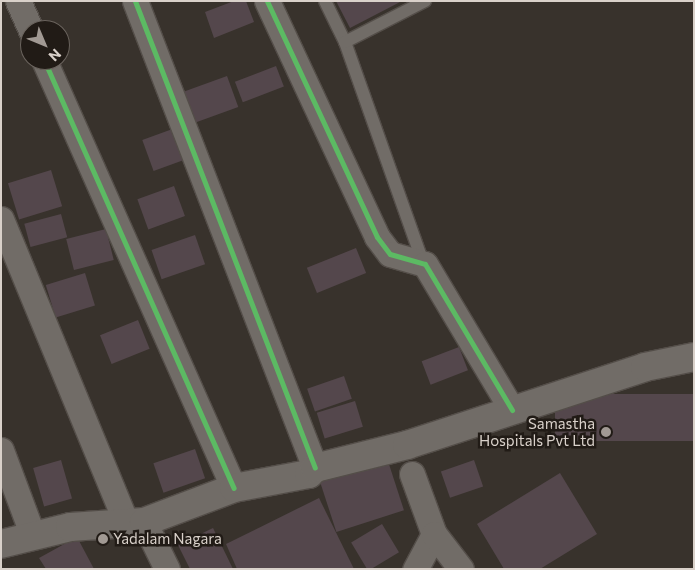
<!DOCTYPE html>
<html>
<head>
<meta charset="utf-8">
<style>
  body { margin:0 }
  #map { position:relative; width:695px; height:570px; overflow:hidden; background:#38322c; font-family:Commissioner,sans-serif }
  div>[style] { position:absolute }
  .building>* { inset:0; background:#54474c; transform-origin:0 0 }
  .roads { filter:drop-shadow(1px 0 #544e49) drop-shadow(-1px 0 #544e49) drop-shadow(0 1px #544e49) drop-shadow(0 -1px #544e49) }
  .lane>* { height:12px; margin:-6px; padding:0 6px; transform-origin:6px; border-radius:6px; background:#716c67 }
  .street>* { height:25px; margin:-12.5px; padding:0 12.5px; transform-origin:12.5px; border-radius:12.5px; background:#716c67 }
  .secondary>* { height:28px; margin:-14px; padding:0 14px; transform-origin:14px; border-radius:14px; background:#716c67 }
  .cycleway>* { height:5px; margin:-2.5px; padding:0 2.5px; transform-origin:2.5px; border-radius:2.5px; background:#5cba63 }
  .dots>* { width:14px; height:14px; translate:-50% -50%; box-sizing:border-box; border:2px solid #211b16; border-radius:50% }
  span { translate:-50% -50%; white-space:nowrap; text-align:center; line-height:1.15; -webkit-text-stroke:5px #211b16; paint-order:stroke }
  .poi-label { font-size:15px; color:#d9d1ca }
  .right { translate:-100% -50%; text-align:right }
  .left { translate:0 -50%; text-align:left }
  .frame { position:absolute; inset:0; border:2px solid #d9d1ca; pointer-events:none }
  .north { position:absolute; left:20px; top:20px; width:50px; height:50px; box-sizing:border-box; background:#211b16; border:1px solid #6b645e; border-radius:50%; rotate:135deg; font-size:14px; font-weight:700; line-height:20px; text-align:center; color:#d9d1ca }
  .north::after { content:''; display:block; margin:auto; width:18px; height:22px; background:#a19993; clip-path:polygon(50% 0,100% 100%,50% 72%,0 100%) }
</style>
</head>
<body>
<div id="map">
  <div class="building">
    <div style="clip-path:polygon(234px 1px,246px 1px,254px 22px,214px 38px,205px 12px)"></div>
    <div style="clip-path:polygon(336px 1px,402px 1px,350px 28px)"></div>
    <div style="left:276px;top:66px;width:22px;height:44px;rotate:69deg"></div>
    <div style="left:227px;top:76px;width:33px;height:47px;rotate:70deg"></div>
    <div style="left:178px;top:127px;width:33px;height:38px;rotate:70deg"></div>
    <div style="left:51px;top:170px;width:38px;height:45px;rotate:73deg"></div>
    <div style="left:174px;top:186px;width:32px;height:39px;rotate:70deg"></div>
    <div style="left:61px;top:214px;width:24px;height:38px;rotate:75deg"></div>
    <div style="left:106px;top:229px;width:32px;height:41px;rotate:76deg"></div>
    <div style="left:195px;top:235px;width:31px;height:46px;rotate:71deg"></div>
    <div style="left:356px;top:248px;width:27px;height:53px;rotate:68deg"></div>
    <div style="left:85px;top:273px;width:34px;height:41px;rotate:73deg"></div>
    <div style="left:138px;top:320px;width:31px;height:41px;rotate:68deg"></div>
    <div style="left:459px;top:347px;width:25px;height:40px;rotate:69deg"></div>
    <div style="left:344px;top:376px;width:24px;height:39px;rotate:71deg"></div>
    <div style="left:694px;top:394px;width:47px;height:139px;rotate:90deg"></div>
    <div style="left:355px;top:401px;width:27px;height:40px;rotate:73deg"></div>
    <div style="left:195px;top:449px;width:31px;height:44px;rotate:71deg"></div>
    <div style="left:386px;top:455px;width:58px;height:71px;rotate:72deg"></div>
    <div style="left:61px;top:460px;width:40px;height:29px;rotate:74deg"></div>
    <div style="left:474px;top:460px;width:28px;height:35px;rotate:71deg"></div>
    <div style="clip-path:polygon(560px 473px,597px 534px,540px 569px,504px 569px,477px 524px)"></div>
    <div style="clip-path:polygon(319px 498px,354px 569px,237px 569px,226px 544px)"></div>
    <div style="left:382px;top:524px;width:33px;height:36px;rotate:59deg"></div>
    <div style="clip-path:polygon(213px 528px,233px 569px,190px 569px,178px 545px)"></div>
    <div style="clip-path:polygon(77px 537px,94px 569px,46px 569px,39px 558px)"></div>
  </div>
  <div class="roads">
    <div class="lane">
      <div style="left:325px;top:1px;width:46px;rotate:64deg"></div>
      <div style="left:345px;top:42px;width:233px;rotate:70.5deg"></div>
      <div style="left:345px;top:42px;width:90px;rotate:-27.1deg"></div>
    </div>
    <div class="street">
      <div style="left:18px;top:1px;width:32px;rotate:66deg"></div>
      <div style="left:135px;top:1px;width:500px;rotate:68.92deg"></div>
      <div style="left:267px;top:1px;width:260px;rotate:65deg"></div>
      <div style="left:377px;top:237px;width:21px;rotate:53deg"></div>
      <div style="left:390px;top:254px;width:36px;rotate:16deg"></div>
      <div style="left:425px;top:264px;width:170px;rotate:59.2deg"></div>
      <div style="left:44px;top:60px;width:468px;rotate:66.1deg"></div>
      <div style="left:1px;top:219px;width:329px;rotate:67.6deg"></div>
      <div style="left:1px;top:450px;width:92px;rotate:69.6deg"></div>
      <div style="left:412px;top:474px;width:64px;rotate:69.9deg"></div>
      <div style="left:434px;top:534px;width:40px;rotate:118deg"></div>
      <div style="left:144px;top:522px;width:52px;rotate:63.9deg"></div>
      <div style="left:434px;top:534px;width:44px;rotate:52.4deg"></div>
    </div>
    <div class="secondary">
      <div style="left:1px;top:544px;width:71px;rotate:-13.8deg"></div>
      <div style="left:70px;top:527px;width:74px;rotate:-3.9deg"></div>
      <div style="left:144px;top:522px;width:96px;rotate:-20.7deg"></div>
      <div style="left:234px;top:488px;width:76px;rotate:-10.6deg"></div>
      <div style="left:309px;top:474px;width:8px;rotate:-45deg"></div>
      <div style="left:315px;top:468px;width:95px;rotate:-14deg"></div>
      <div style="left:407px;top:445px;width:250px;rotate:-18.1deg"></div>
      <div style="left:645px;top:367px;width:50px;rotate:-11.5deg"></div>
    </div>
  </div>
  <div class="cycleway">
    <div style="left:135px;top:1px;width:500px;rotate:68.92deg"></div>
    <div style="left:267px;top:1px;width:260px;rotate:65deg"></div>
    <div style="left:377px;top:237px;width:21px;rotate:53deg"></div>
    <div style="left:390px;top:254px;width:36px;rotate:16deg"></div>
    <div style="left:425px;top:264px;width:170px;rotate:59.2deg"></div>
    <div style="left:44px;top:60px;width:468px;rotate:66.1deg"></div>
  </div>
  <div class="dots">
    <div style="left:606px;top:432px;background:#a19993"></div>
    <div style="left:103px;top:539px;background:#a19993"></div>
  </div>
  <div class="poi-label">
    <span class="right" style="left:595px;top:432px">Samastha<br>Hospitals Pvt Ltd</span>
    <span class="left" style="left:113px;top:539px">Yadalam Nagara</span>
  </div>
  <div class="frame"></div>
  <div class="north">N</div>
</div>
</body>
</html>
